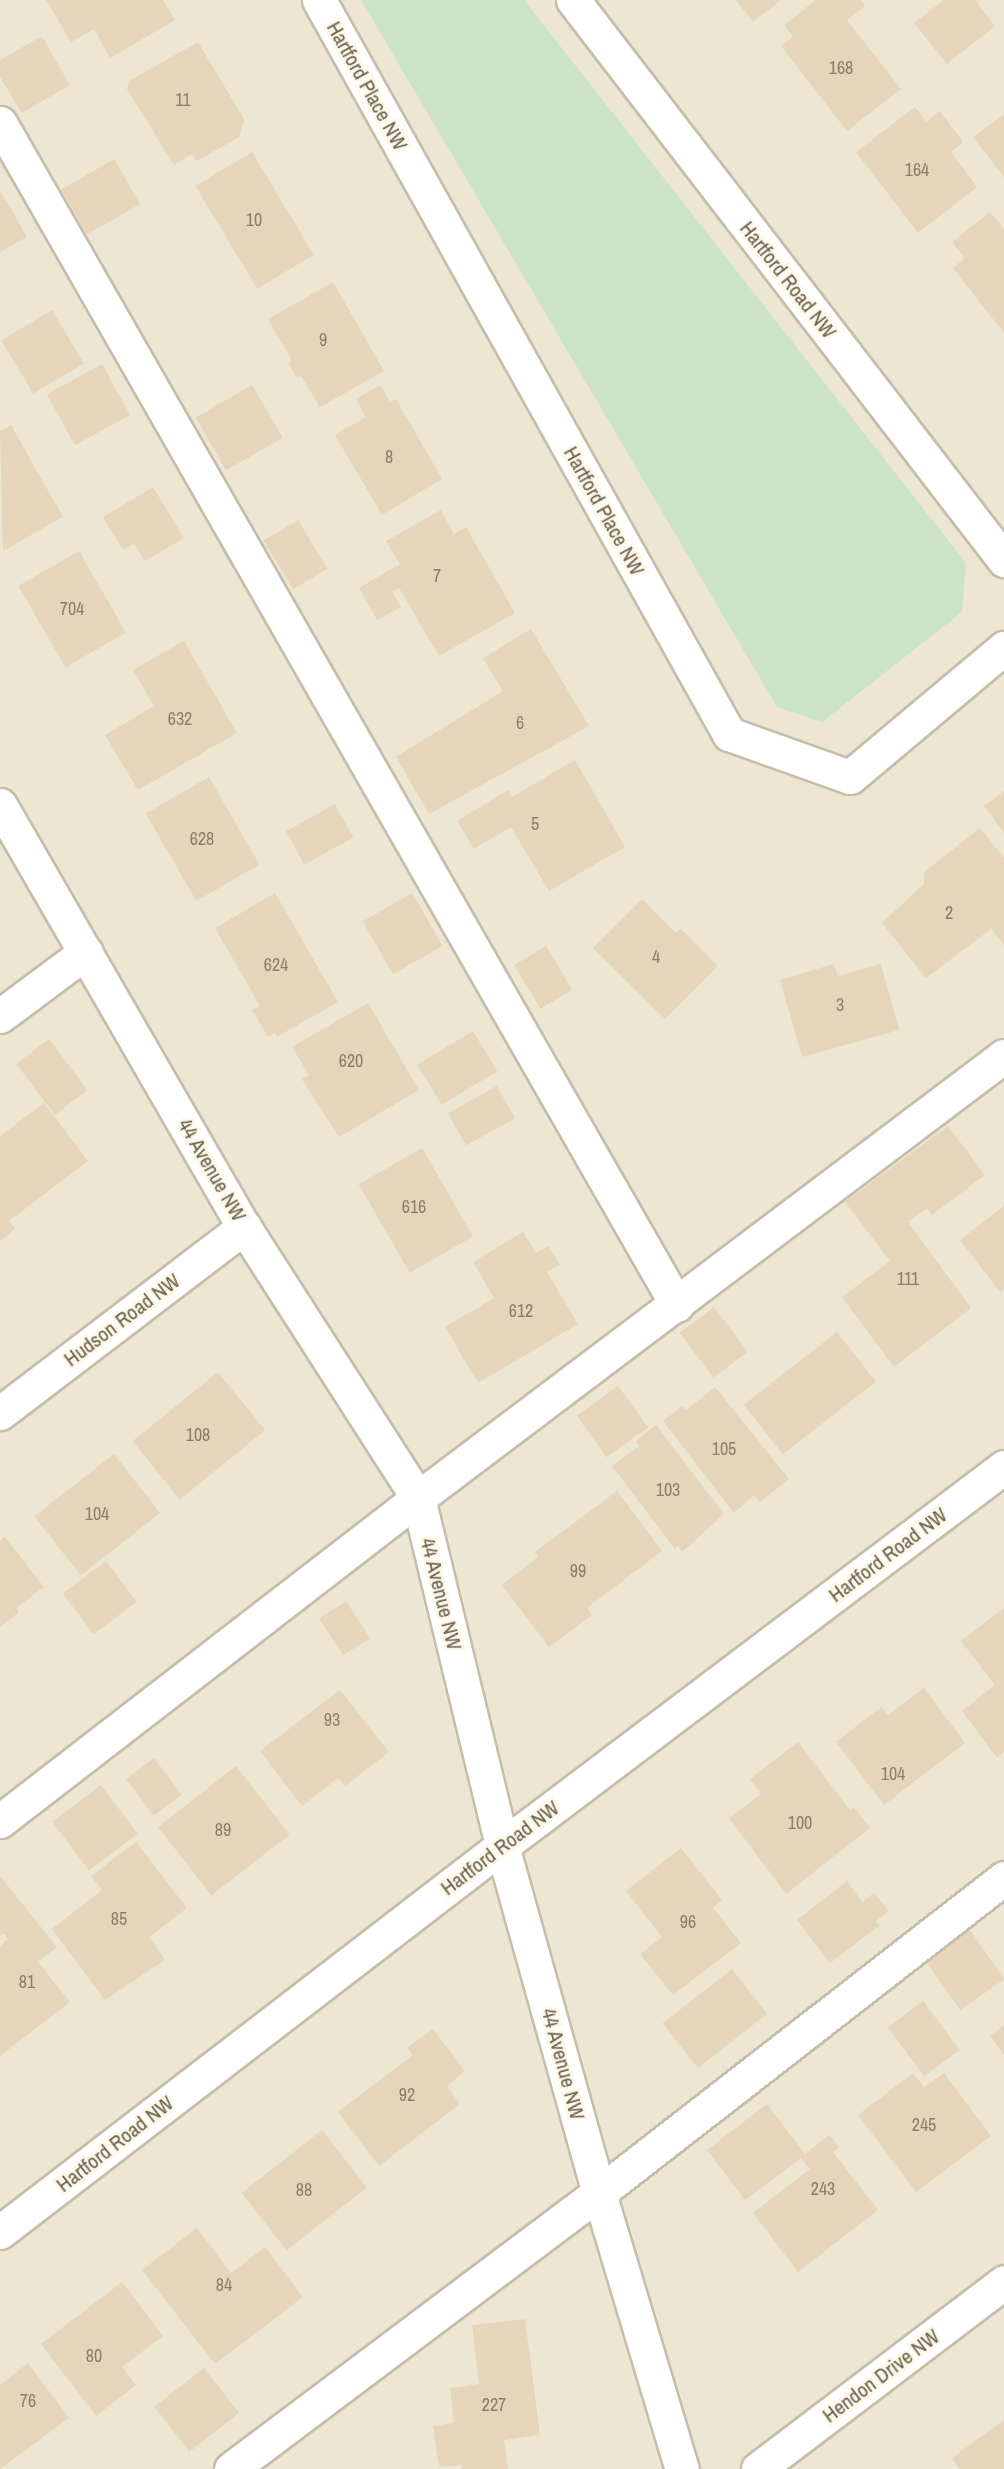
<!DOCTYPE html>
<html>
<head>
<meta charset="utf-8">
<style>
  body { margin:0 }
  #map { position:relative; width:1004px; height:2469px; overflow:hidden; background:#f9f5e5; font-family:"Archivo Narrow",sans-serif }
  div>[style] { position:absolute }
  .residential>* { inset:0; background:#ece6d2; transform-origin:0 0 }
  .green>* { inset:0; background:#cbe4c5 }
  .building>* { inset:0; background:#e6d5bb; transform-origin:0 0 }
  .roads { filter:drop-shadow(2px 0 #c6bdaa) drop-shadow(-2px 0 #c6bdaa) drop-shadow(0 2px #c6bdaa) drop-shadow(0 -2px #c6bdaa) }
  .minor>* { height:33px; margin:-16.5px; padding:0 16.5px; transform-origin:16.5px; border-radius:16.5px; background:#fff }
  span { translate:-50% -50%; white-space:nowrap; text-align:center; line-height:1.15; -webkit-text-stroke:6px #fcf9ea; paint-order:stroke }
  .number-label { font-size:18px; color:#8c7d68 }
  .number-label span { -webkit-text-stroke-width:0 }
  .street-label { font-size:21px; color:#6e604d }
</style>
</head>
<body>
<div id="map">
  <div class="residential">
    <div style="left:0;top:0;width:1004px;height:2469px"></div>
  </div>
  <div class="green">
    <div style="clip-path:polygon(361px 0,524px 0,966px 563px,962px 612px,822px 722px,777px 707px)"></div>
  </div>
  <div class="building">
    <div style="clip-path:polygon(46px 0,163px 0,175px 20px,110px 58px,94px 29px,71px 42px)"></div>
    <div style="clip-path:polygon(736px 0,781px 0,753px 22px)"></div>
    <div style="clip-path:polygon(816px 0,861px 0,865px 6px,847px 20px,901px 89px,847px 131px,781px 46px,793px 37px,784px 25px)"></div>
    <div style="clip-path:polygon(944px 0,975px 0,995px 26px,947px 64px,914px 23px)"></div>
    <div style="clip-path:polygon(42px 36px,70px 85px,22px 113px,0 77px,0 60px)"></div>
    <div style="clip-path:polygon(198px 42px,244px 119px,239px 137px,197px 161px,192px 154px,174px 165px,127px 89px,129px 81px)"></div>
    <div style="clip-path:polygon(915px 107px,926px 122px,940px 111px,963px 142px,951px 152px,977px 187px,918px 233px,856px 152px)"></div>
    <div style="clip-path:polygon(1004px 114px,1004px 177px,973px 137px)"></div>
    <div style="left:252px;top:152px;width:120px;height:66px;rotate:59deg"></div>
    <div style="left:114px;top:159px;width:52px;height:61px;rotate:60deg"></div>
    <div style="clip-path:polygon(0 190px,27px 237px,0 252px)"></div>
    <div style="clip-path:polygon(990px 212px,1004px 229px,1004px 333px,953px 268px,965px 258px,952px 242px)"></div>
    <div style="clip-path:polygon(333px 282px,384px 371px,320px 407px,301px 376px,297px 378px,288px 363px,292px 361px,268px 319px)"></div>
    <div style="left:52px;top:310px;width:62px;height:59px;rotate:59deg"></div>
    <div style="left:102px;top:364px;width:58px;height:63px;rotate:61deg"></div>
    <div style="left:252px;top:385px;width:61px;height:65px;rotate:60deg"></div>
    <div style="clip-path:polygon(380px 385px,390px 402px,396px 399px,442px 479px,382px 515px,335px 435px,366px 417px,356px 399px)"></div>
    <div style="clip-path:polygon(11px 425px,63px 517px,3px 551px,0 431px)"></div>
    <div style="clip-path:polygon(153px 487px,184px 538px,145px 561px,134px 544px,123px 550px,103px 517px)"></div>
    <div style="clip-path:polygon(441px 510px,454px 534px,466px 527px,515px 613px,439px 656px,399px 588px,392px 592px,401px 607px,377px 620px,359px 588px,400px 564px,386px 541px)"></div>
    <div style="left:298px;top:520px;width:57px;height:40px;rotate:59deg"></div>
    <div style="left:79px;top:551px;width:94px;height:70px;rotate:60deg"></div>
    <div style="clip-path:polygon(531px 629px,589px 726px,429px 814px,396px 757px,503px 691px,483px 658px)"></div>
    <div style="clip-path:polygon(184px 641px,237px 733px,138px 790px,105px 735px,154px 706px,133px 670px)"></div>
    <div style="clip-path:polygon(575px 760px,625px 847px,549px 891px,511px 827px,474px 849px,457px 821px,508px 790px,512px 797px)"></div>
    <div style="left:209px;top:777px;width:101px;height:73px;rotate:60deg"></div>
    <div style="clip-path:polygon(1004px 791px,1004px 833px,984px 806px)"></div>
    <div style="left:335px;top:804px;width:38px;height:56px;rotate:61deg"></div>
    <div style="clip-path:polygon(980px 828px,1004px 858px,1004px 945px,991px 929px,926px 978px,882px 923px,924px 884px,924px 872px)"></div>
    <div style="clip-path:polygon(275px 893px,338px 1002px,277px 1037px,275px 1033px,268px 1037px,252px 1010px,260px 1006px,215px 928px)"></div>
    <div style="left:412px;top:893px;width:61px;height:57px;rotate:60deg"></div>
    <div style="clip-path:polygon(642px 899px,676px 933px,681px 929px,718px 966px,665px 1019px,593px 948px)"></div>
    <div style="left:546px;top:946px;width:51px;height:37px;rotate:59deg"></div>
    <div style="clip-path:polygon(834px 964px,838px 976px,881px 964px,899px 1030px,802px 1057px,780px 980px)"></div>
    <div style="clip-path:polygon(368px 1003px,419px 1090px,339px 1137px,302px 1079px,309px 1075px,292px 1047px)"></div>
    <div style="left:473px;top:1031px;width:47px;height:65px;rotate:59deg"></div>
    <div style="left:49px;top:1039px;width:64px;height:41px;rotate:53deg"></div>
    <div style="left:497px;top:1086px;width:37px;height:56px;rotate:61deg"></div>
    <div style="clip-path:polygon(44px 1103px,88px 1161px,9px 1221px,15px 1229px,0 1241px,0 1136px)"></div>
    <div style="clip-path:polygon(948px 1126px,985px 1175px,932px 1215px,927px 1208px,908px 1222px,971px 1308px,894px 1367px,842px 1297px,890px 1261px,845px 1202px)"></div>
    <div style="left:422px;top:1148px;width:102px;height:73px;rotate:60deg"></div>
    <div style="clip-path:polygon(1004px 1206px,1004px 1289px,1000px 1292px,960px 1240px)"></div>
    <div style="clip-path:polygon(523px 1232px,536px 1253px,548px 1246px,560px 1265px,547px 1272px,578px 1324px,478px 1383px,445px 1327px,494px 1298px,473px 1262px)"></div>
    <div style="left:714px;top:1307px;width:56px;height:43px;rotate:53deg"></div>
    <div style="left:837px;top:1332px;width:63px;height:118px;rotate:52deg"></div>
    <div style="left:218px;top:1372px;width:75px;height:110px;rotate:51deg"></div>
    <div style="left:618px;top:1386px;width:51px;height:51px;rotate:54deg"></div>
    <div style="clip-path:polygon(715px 1387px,789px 1479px,760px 1502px,754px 1495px,734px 1513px,663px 1421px,683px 1406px,686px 1410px)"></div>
    <div style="clip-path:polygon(656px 1425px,724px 1514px,682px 1552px,678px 1546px,675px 1549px,612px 1466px,639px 1446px,636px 1441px)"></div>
    <div style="left:114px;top:1454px;width:75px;height:101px;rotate:52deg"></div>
    <div style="clip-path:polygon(617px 1491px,662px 1551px,587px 1608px,592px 1615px,549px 1647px,502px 1585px,538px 1557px,535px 1552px)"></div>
    <div style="clip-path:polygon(5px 1537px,44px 1587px,16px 1608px,19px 1612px,0 1627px,0 1541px)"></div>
    <div style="left:106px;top:1561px;width:51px;height:54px;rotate:53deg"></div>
    <div style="left:346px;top:1601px;width:44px;height:32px;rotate:57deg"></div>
    <div style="clip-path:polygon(1004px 1608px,1004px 1752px,997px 1758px,962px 1711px,995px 1685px,961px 1641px)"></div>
    <div style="clip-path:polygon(924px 1688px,965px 1743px,884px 1805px,836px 1742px,881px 1707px,888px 1715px)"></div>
    <div style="clip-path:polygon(340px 1690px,389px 1752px,345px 1786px,338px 1778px,302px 1806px,260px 1751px)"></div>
    <div style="clip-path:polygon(798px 1742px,850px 1810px,854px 1807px,870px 1828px,786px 1894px,729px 1818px,761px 1794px,750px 1779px)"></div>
    <div style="left:154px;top:1758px;width:46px;height:35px;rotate:53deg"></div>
    <div style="left:236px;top:1766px;width:87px;height:99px;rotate:52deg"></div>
    <div style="left:101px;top:1785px;width:61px;height:61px;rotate:53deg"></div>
    <div style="clip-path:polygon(136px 1842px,187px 1908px,149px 1937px,165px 1960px,105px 2000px,52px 1929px,102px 1890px,91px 1876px)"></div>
    <div style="clip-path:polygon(681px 1848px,722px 1900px,713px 1908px,741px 1943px,673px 1995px,640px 1954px,662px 1937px,626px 1891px)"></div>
    <div style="clip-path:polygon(0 1876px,57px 1947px,38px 1962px,70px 2002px,0 2056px,0 1946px,8px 1939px,4px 1933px,0 1936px)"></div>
    <div style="clip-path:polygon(847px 1881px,862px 1902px,874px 1893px,889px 1911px,876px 1921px,879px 1926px,830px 1963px,797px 1920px)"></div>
    <div style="left:970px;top:1930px;width:60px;height:54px;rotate:55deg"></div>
    <div style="left:732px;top:1969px;width:57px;height:88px;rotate:52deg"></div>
    <div style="left:923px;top:2001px;width:61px;height:44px;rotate:53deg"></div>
    <div style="clip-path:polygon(1004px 2025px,1004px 2055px,990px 2036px)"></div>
    <div style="clip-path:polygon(433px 2029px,465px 2071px,447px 2086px,460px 2104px,379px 2166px,338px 2112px,413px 2055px,407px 2048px)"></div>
    <div style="clip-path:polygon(913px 2073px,924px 2087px,944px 2073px,991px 2136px,916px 2192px,858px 2115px)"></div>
    <div style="clip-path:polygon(767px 2104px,805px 2154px,829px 2135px,839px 2147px,833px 2152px,878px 2210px,798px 2272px,753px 2213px,810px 2169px,801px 2158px,745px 2200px,707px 2150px)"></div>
    <div style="left:322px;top:2130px;width:73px;height:102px;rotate:52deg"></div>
    <div style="clip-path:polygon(197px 2228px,231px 2273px,265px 2247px,303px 2297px,215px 2364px,142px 2270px)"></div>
    <div style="clip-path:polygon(122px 2282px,163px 2336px,122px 2367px,136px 2385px,96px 2416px,41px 2344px)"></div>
    <div style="clip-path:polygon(525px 2319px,540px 2435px,504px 2440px,508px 2469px,462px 2469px,461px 2465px,439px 2467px,433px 2426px,454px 2423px,450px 2388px,479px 2384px,472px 2325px)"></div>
    <div style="clip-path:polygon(28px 2363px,69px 2418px,0 2469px,0 2385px)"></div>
    <div style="left:204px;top:2368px;width:57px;height:63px;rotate:52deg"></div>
    <div style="clip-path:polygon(1004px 2420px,1004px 2469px,960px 2469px,952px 2458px)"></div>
  </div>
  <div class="roads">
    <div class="minor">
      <div style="left:319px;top:0;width:841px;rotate:60.81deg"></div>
      <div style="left:729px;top:734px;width:128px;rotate:19.6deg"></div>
      <div style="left:850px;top:777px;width:201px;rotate:-40deg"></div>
      <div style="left:573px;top:0;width:707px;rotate:52.42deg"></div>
      <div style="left:0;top:123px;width:1362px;rotate:60.2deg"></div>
      <div style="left:0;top:805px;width:487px;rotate:60deg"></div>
      <div style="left:244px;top:1227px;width:322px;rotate:57.3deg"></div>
      <div style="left:418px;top:1498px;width:358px;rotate:76.4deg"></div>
      <div style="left:502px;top:1846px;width:360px;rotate:74.4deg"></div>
      <div style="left:599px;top:2193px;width:288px;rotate:73.3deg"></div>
      <div style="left:0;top:1016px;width:107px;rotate:-36.7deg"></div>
      <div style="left:0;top:1413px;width:307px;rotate:-37.3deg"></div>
      <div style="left:0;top:1821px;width:528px;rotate:-37.69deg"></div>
      <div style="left:418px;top:1498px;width:734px;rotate:-37.03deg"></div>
      <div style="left:0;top:2232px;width:633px;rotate:-37.56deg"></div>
      <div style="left:502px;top:1846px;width:629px;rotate:-37.05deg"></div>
      <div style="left:231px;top:2469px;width:460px;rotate:-36.9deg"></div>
      <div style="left:599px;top:2193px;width:513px;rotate:-37.87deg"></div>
      <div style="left:758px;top:2469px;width:309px;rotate:-37.2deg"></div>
    </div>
  </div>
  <div class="number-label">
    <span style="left:841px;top:68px">168</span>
    <span style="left:183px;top:100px">11</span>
    <span style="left:917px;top:170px">164</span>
    <span style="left:254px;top:220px">10</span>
    <span style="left:323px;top:340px">9</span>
    <span style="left:389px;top:457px">8</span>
    <span style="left:437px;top:576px">7</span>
    <span style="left:72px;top:609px">704</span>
    <span style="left:180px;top:719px">632</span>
    <span style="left:520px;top:723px">6</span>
    <span style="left:535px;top:824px">5</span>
    <span style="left:202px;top:839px">628</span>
    <span style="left:949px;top:913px">2</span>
    <span style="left:656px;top:957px">4</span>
    <span style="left:276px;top:965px">624</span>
    <span style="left:840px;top:1005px">3</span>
    <span style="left:351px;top:1061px">620</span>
    <span style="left:414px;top:1207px">616</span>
    <span style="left:908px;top:1279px">111</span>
    <span style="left:521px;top:1311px">612</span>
    <span style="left:198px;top:1435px">108</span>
    <span style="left:724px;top:1449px">105</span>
    <span style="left:668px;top:1490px">103</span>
    <span style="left:97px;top:1514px">104</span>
    <span style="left:578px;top:1571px">99</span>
    <span style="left:332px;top:1720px">93</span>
    <span style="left:893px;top:1774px">104</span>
    <span style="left:800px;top:1823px">100</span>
    <span style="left:223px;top:1830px">89</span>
    <span style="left:119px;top:1919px">85</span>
    <span style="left:688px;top:1922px">96</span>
    <span style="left:27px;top:1982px">81</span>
    <span style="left:407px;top:2095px">92</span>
    <span style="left:924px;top:2125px">245</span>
    <span style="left:823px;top:2189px">243</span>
    <span style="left:304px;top:2190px">88</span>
    <span style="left:224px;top:2285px">84</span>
    <span style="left:94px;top:2356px">80</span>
    <span style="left:28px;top:2401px">76</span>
    <span style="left:494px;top:2405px">227</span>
  </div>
  <div class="street-label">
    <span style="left:367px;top:86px;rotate:61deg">Hartford Place NW</span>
    <span style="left:788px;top:280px;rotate:52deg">Hartford Road NW</span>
    <span style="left:604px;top:511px;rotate:61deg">Hartford Place NW</span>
    <span style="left:212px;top:1170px;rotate:60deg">44 Avenue NW</span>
    <span style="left:122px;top:1320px;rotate:-37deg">Hudson Road NW</span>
    <span style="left:888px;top:1555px;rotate:-37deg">Hartford Road NW</span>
    <span style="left:441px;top:1594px;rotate:76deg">44 Avenue NW</span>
    <span style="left:500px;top:1848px;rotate:-37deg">Hartford Road NW</span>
    <span style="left:563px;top:2064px;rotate:75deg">44 Avenue NW</span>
    <span style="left:115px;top:2144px;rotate:-38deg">Hartford Road NW</span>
    <span style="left:881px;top:2376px;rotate:-37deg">Hendon Drive NW</span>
  </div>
</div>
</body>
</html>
